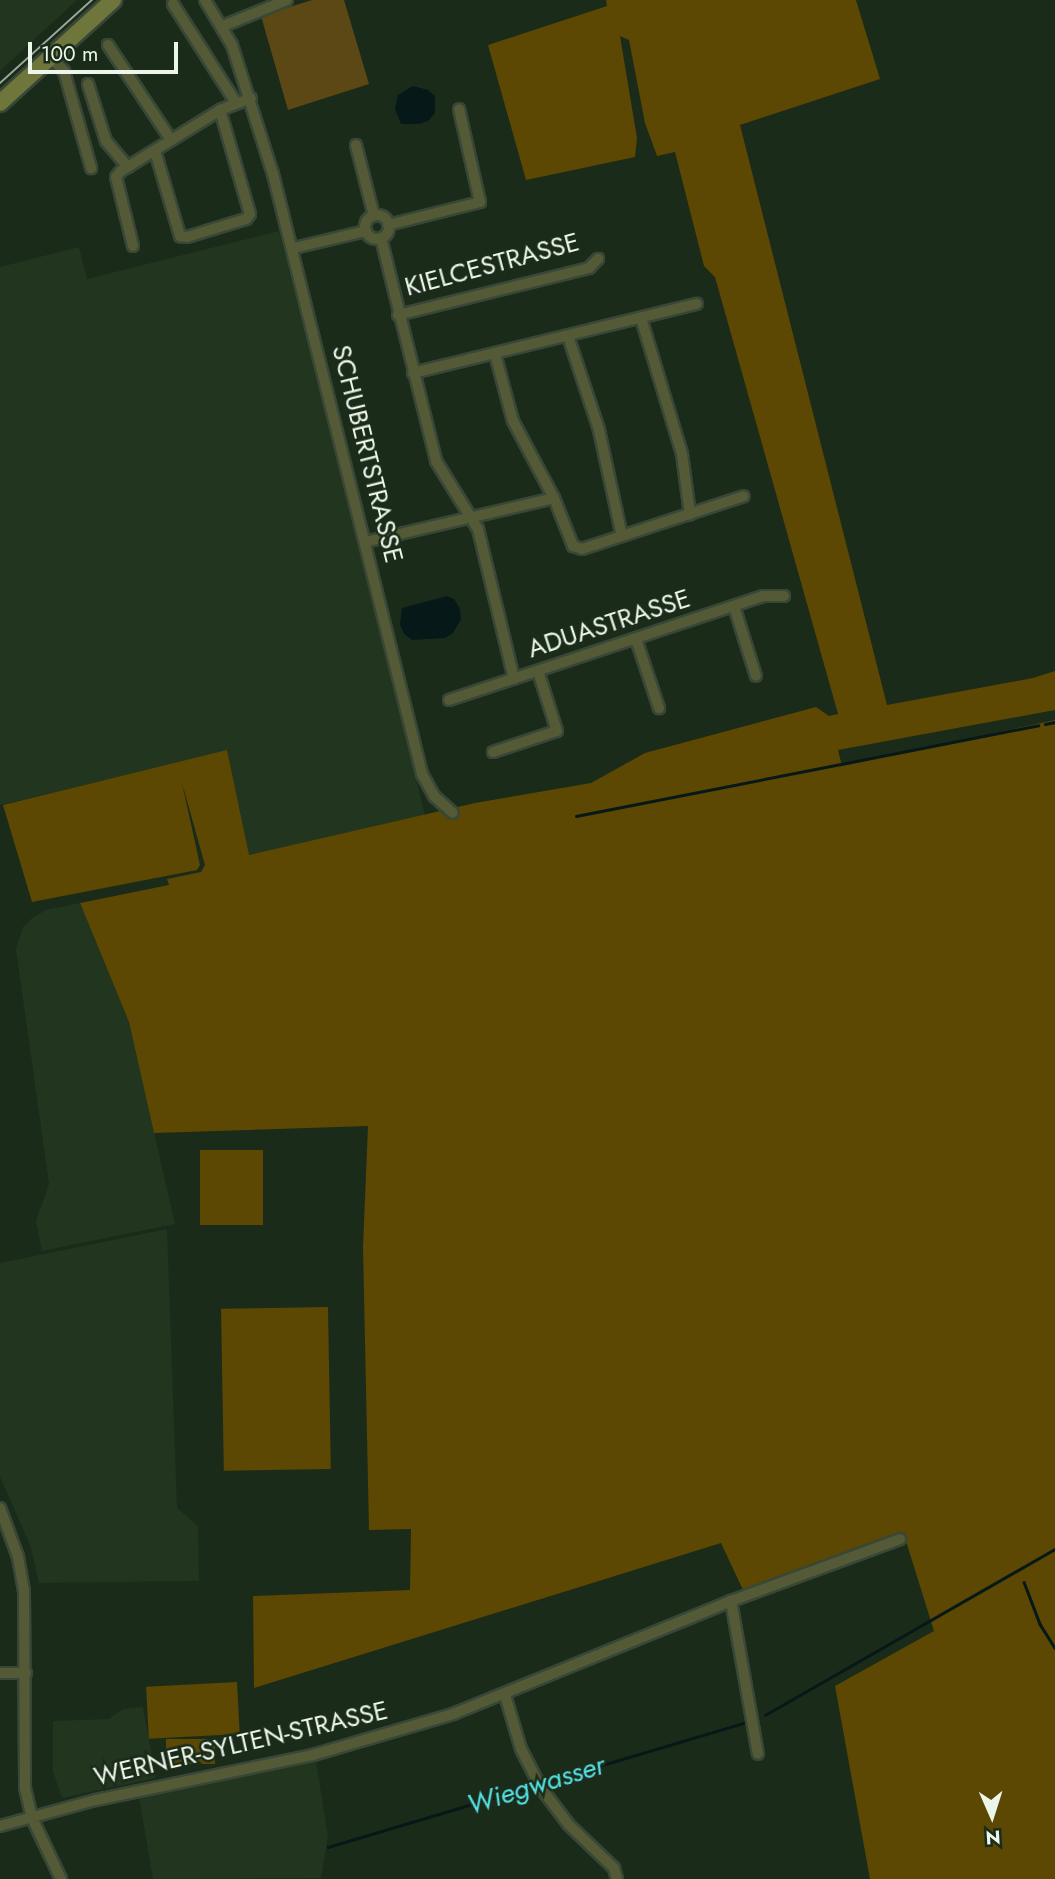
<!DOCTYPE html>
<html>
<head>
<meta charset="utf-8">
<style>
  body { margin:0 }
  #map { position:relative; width:1055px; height:1879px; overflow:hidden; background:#1b2b1a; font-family:Jost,sans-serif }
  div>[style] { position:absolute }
  .built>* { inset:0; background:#21351f }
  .green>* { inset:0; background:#5c4703; transform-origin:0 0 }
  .forest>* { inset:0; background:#5b4815 }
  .water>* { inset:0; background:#061818 }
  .stream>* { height:2.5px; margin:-1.25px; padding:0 1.25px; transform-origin:1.25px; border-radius:1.25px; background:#061818 }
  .roads { filter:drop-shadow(2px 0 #384737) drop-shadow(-2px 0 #384737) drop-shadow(0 2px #384737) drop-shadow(0 -2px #384737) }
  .minor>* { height:10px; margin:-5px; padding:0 5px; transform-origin:5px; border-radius:5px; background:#555a36 }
  .minor>.ring { margin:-5px; padding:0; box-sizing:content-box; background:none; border:10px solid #555a36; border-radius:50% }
  .secondary>* { height:16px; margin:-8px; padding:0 8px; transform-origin:8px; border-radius:8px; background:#6f763c }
  .tram>* { height:2px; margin:-1px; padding:0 1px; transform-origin:1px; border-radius:1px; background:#9ca89b }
  span { translate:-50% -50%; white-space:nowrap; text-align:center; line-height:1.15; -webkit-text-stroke:5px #1b2b1a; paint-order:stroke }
  .street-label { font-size:26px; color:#ecf6eb }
  .water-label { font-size:28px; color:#54e1e3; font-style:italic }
  .north { position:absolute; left:957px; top:1781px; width:70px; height:70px; -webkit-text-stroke:5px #1b2b1a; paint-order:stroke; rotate:177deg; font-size:19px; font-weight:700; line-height:28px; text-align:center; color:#ecf6eb }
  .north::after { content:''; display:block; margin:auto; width:24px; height:32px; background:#ecf6eb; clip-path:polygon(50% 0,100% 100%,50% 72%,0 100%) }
  .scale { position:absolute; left:28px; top:42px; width:150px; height:32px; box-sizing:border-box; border:4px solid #ecf6eb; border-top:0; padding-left:9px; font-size:21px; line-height:24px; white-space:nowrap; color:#ecf6eb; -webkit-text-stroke:5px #1b2b1a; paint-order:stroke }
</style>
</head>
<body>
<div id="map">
  <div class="built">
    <div style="clip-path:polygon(0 0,77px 0,0 71px)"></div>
    <div style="clip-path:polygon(279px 231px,425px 815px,248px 855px,227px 751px,0 805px,0 267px,79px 247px,87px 279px)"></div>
    <div style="clip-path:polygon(80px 903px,129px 1022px,175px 1224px,42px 1251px,36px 1221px,49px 1184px,16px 949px,23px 927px,32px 918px,46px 910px)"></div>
    <div style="clip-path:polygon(167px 1229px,177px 1508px,198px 1526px,199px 1581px,39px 1583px,31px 1547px,0 1477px,0 1263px)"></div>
    <div style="clip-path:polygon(143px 1707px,156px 1778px,62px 1798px,53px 1772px,53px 1721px,109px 1719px,123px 1709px)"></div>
    <div style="clip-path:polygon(316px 1762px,328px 1836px,321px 1878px,153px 1879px,139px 1797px)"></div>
  </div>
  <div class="green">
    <div style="clip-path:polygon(606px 0,856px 0,880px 79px,740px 125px,887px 705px,1033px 678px,1055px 671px,1055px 710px,838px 750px,842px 766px,1055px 720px,1055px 1879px,870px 1879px,835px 1686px,934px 1631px,906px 1541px,899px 1532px,743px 1590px,721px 1543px,254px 1688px,253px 1596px,410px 1590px,411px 1529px,369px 1530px,363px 1247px,368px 1126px,154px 1133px,129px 1022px,80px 903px,169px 885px,167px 879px,201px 872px,205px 865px,182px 783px,200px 865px,197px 870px,32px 902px,3px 805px,227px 750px,249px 855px,475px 803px,591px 783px,645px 753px,816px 707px,829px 716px,838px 714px,715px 277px,704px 266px,675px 152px,657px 156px,645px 123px,629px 40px,620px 36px,637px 138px,635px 157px,526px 180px,488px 45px,607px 6px)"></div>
    <div style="left:263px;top:1150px;width:75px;height:63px;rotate:90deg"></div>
    <div style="left:328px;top:1307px;width:162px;height:107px;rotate:89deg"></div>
    <div style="left:237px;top:1682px;width:52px;height:91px;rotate:87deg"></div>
    <div style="left:166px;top:1739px;width:49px;height:25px"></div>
  </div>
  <div class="forest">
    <div style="clip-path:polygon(312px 0,344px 0,369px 84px,288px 110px,261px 16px)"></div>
  </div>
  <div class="water">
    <div style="clip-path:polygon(413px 86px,428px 90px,435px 96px,435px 113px,428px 121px,419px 124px,401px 124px,395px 109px,398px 95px)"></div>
    <div style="clip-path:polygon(447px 596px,454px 599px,460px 609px,461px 619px,453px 633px,445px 638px,412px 640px,404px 634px,400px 624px,402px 608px)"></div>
  </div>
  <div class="stream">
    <div style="left:1045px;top:724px;width:10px;rotate:-11deg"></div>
    <div style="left:576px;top:816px;width:471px;rotate:-11.1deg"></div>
    <div style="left:1024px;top:1582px;width:45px;rotate:69.1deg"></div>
    <div style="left:1040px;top:1624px;width:28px;rotate:58deg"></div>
    <div style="left:765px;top:1715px;width:334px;rotate:-29.8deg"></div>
    <div style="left:542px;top:1783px;width:210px;rotate:-16.6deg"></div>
    <div style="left:328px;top:1847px;width:217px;rotate:-16.6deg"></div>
  </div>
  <div class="roads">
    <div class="minor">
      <div style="left:205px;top:0;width:52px;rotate:59deg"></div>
      <div style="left:232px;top:45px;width:135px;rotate:72.4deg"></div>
      <div style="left:273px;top:174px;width:618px;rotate:76.05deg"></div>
      <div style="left:422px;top:774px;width:25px;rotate:61deg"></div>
      <div style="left:434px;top:796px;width:25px;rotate:42deg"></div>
      <div style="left:173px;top:4px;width:117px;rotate:57.5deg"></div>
      <div style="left:223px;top:26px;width:69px;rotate:-22.1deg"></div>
      <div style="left:108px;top:45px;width:114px;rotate:56.4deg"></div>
      <div style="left:50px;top:57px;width:20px;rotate:45deg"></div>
      <div style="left:64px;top:71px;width:101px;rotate:74.4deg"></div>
      <div style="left:88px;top:84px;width:60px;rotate:72.5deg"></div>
      <div style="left:106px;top:141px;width:34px;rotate:50deg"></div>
      <div style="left:356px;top:145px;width:73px;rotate:75.8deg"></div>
      <div style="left:155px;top:151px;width:89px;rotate:73.6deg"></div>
      <div style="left:180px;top:236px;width:7px;rotate:8deg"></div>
      <div style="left:187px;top:237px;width:62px;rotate:-17deg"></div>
      <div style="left:246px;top:219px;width:6px;rotate:-51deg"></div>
      <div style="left:250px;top:214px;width:108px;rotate:-106.1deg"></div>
      <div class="ring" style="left:365px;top:215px;width:14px;height:14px"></div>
      <div style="left:388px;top:225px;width:95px;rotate:-14deg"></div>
      <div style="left:480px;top:202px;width:95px;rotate:-102.7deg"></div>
      <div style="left:381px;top:238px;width:230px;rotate:76.1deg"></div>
      <div style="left:436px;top:461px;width:80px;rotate:58.3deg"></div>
      <div style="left:478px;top:529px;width:154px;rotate:76.5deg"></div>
      <div style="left:133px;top:246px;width:71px;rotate:-103.8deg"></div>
      <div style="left:116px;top:177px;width:8px;rotate:-50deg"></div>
      <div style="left:121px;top:171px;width:116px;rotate:-31.6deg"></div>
      <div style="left:220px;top:110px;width:33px;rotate:-21deg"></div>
      <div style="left:294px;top:248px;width:74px;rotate:-13.3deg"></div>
      <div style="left:398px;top:315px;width:197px;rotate:-13.8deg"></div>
      <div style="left:589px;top:268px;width:13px;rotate:-45deg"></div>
      <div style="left:641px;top:318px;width:142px;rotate:73.2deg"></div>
      <div style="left:682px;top:454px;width:61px;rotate:82.4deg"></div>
      <div style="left:568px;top:336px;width:99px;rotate:71.7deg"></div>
      <div style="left:599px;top:430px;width:108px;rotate:77.8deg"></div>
      <div style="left:495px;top:354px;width:69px;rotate:75deg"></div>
      <div style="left:513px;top:421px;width:87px;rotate:62deg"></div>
      <div style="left:554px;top:498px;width:52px;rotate:68.4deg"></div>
      <div style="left:573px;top:546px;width:9px;rotate:18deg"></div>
      <div style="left:582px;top:549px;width:170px;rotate:-18.1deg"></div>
      <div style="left:413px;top:373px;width:292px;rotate:-13.7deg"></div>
      <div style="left:365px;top:542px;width:194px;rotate:-13.1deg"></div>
      <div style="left:734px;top:606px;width:73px;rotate:72.6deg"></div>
      <div style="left:636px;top:639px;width:73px;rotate:71.6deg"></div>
      <div style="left:449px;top:700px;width:331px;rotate:-18.3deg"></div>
      <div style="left:763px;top:596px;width:21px"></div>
      <div style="left:493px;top:752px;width:67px;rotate:-18.2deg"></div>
      <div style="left:557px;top:731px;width:63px;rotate:-107.6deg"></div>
      <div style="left:0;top:1508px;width:52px;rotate:69.8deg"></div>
      <div style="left:18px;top:1557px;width:35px;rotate:80deg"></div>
      <div style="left:24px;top:1591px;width:197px;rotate:89.7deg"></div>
      <div style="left:25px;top:1788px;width:31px;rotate:77deg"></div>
      <div style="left:32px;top:1818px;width:68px;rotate:64.6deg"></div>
      <div style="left:731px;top:1601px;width:155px;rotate:80deg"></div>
      <div style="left:0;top:1673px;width:26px"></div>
      <div style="left:505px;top:1695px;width:56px;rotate:73.5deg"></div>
      <div style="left:521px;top:1749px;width:44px;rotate:62.9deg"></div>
      <div style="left:541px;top:1788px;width:46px;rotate:52.9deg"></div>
      <div style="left:569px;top:1825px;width:62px;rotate:43.7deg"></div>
      <div style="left:614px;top:1868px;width:11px;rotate:75deg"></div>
      <div style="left:0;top:1826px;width:99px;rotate:-15.2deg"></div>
      <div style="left:96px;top:1800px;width:222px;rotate:-11.7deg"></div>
      <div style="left:313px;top:1755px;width:146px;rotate:-16.3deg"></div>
      <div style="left:453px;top:1714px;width:300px;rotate:-22.1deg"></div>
      <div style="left:731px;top:1601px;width:180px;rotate:-20.1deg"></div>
    </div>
    <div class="secondary">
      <div style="left:0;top:103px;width:153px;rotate:-42.3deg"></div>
    </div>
  </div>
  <div class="tram">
    <div style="left:0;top:83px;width:124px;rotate:-42.1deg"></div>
  </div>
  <div class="street-label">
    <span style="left:492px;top:265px;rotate:-15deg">KIELCESTRASSE</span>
    <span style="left:367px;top:454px;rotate:76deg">SCHUBERTSTRASSE</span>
    <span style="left:609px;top:624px;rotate:-18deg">ADUASTRASSE</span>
    <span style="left:241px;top:1744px;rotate:-13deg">WERNER-SYLTEN-STRASSE</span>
  </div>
  <div class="water-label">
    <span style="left:536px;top:1785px;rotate:-17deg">Wiegwasser</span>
  </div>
  <div class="north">N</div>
  <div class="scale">100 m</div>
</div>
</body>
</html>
